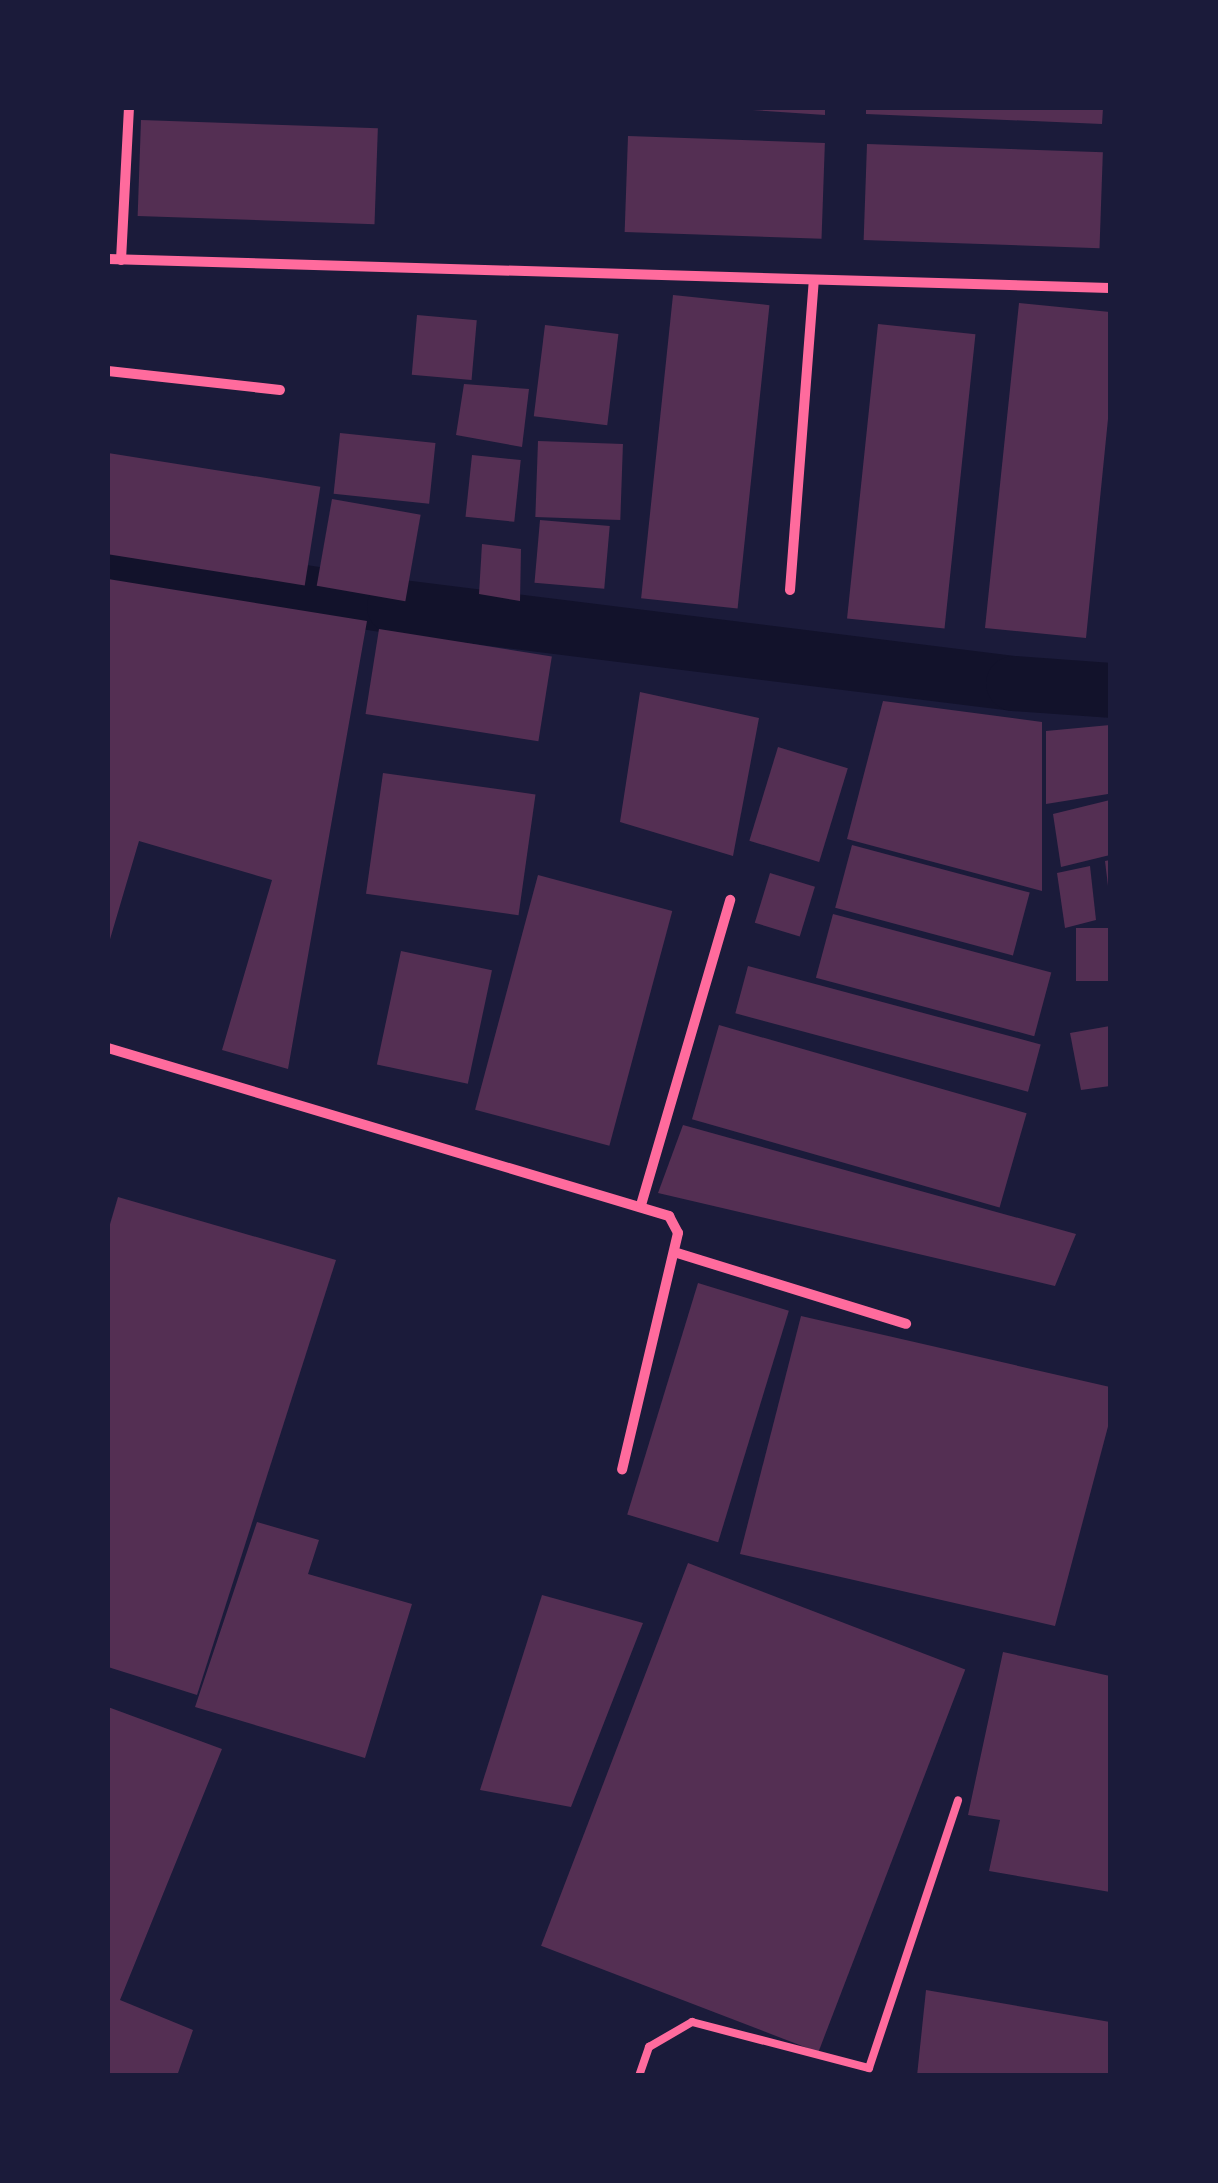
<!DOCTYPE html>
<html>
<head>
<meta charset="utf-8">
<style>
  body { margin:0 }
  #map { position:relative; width:1218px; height:2183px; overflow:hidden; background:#1b1b3a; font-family:Georgia,serif }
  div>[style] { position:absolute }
  .canal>* { height:55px; margin:-27.5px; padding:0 27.5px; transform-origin:27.5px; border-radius:27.5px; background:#12122b }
  .building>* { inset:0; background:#542f53; transform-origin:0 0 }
  .service>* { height:8px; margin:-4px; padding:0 4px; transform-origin:4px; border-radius:4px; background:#ff6b9d }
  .minor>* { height:10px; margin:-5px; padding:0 5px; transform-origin:5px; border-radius:5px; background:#ff6b9d }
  span { translate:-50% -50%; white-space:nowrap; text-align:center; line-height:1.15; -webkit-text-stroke:10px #1b1b3a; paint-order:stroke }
  .frame { position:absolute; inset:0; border:110px solid #1b1b3a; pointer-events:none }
</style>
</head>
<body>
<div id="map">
  <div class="canal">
    <div style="left:108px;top:562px;width:289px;rotate:8.7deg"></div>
    <div style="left:394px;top:606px;width:624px;rotate:7.09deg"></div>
    <div style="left:1013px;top:683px;width:97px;rotate:4.1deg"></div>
  </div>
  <div class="building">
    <div style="clip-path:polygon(722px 108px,825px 108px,825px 115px)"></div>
    <div style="clip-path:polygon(866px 108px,1103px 108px,1102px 124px,866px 114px)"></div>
    <div style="left:141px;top:120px;width:237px;height:96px;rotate:2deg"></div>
    <div style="left:628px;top:136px;width:197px;height:96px;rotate:2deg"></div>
    <div style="left:867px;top:144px;width:236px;height:96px;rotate:2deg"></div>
    <div style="left:673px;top:295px;width:97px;height:305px;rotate:6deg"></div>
    <div style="clip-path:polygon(1019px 303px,1110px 312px,1110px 399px,1086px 638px,985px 628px)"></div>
    <div style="left:417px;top:315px;width:60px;height:60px;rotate:5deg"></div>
    <div style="left:878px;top:324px;width:98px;height:296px;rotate:6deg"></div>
    <div style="left:545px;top:325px;width:74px;height:92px;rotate:7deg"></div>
    <div style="clip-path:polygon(464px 384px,529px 389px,522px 447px,456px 435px)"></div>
    <div style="left:340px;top:433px;width:96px;height:61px;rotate:6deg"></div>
    <div style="left:538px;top:441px;width:85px;height:76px;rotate:2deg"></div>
    <div style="left:108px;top:453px;width:215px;height:100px;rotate:9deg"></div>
    <div style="left:472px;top:455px;width:49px;height:62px;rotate:6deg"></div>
    <div style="left:332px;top:499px;width:90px;height:88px;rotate:10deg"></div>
    <div style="left:540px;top:520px;width:70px;height:63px;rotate:5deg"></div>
    <div style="clip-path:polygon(482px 544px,521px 549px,520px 601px,479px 594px)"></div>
    <div style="clip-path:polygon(108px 579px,367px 621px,288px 1069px,222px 1050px,272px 880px,139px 841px,108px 946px)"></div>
    <div style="left:379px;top:629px;width:175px;height:86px;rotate:9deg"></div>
    <div style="clip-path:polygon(640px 692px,759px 718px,733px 856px,620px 822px)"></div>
    <div style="clip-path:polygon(883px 701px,1042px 722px,1042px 891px,847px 839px)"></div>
    <div style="clip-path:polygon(1110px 725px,1108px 794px,1046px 804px,1046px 731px)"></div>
    <div style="left:778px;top:747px;width:73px;height:98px;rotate:17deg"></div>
    <div style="left:383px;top:773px;width:154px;height:122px;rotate:8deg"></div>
    <div style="clip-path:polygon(1110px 800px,1110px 855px,1061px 867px,1053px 814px)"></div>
    <div style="left:852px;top:845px;width:184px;height:65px;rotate:15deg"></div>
    <div style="clip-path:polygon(1110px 860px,1110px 886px,1108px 886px,1105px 861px)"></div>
    <div style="clip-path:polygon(1090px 866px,1096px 920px,1065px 928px,1057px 873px)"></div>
    <div style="left:770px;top:873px;width:47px;height:52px;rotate:17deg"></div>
    <div style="left:538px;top:875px;width:139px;height:243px;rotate:15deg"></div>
    <div style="left:833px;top:914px;width:226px;height:66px;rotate:15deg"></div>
    <div style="left:1110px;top:928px;width:53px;height:34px;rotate:90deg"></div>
    <div style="left:401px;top:951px;width:93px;height:116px;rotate:12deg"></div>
    <div style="left:748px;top:966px;width:303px;height:49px;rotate:15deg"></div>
    <div style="left:719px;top:1025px;width:320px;height:98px;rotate:16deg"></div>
    <div style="clip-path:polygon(1110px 1026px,1110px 1086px,1081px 1090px,1070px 1033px)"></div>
    <div style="clip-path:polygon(683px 1125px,1076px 1234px,1055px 1286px,658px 1193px)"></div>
    <div style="clip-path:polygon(118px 1197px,336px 1260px,197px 1695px,108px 1667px,108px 1231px)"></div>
    <div style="left:698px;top:1283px;width:95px;height:242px;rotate:17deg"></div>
    <div style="clip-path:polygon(801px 1316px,1110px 1387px,1110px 1419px,1055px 1626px,740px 1554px)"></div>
    <div style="clip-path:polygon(257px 1522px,319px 1540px,308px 1574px,412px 1604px,365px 1758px,195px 1707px)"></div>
    <div style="left:688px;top:1563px;width:297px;height:410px;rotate:21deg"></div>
    <div style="clip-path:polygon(542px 1595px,643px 1623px,571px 1807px,480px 1790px)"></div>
    <div style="clip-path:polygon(1003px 1652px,1110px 1676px,1110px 1892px,989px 1871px,1000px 1820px,968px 1815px)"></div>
    <div style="clip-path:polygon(108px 1707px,222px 1749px,120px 2000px,193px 2030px,177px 2076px,108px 2076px)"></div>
    <div style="clip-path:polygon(926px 1990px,1110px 2022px,1110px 2076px,917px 2076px)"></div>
  </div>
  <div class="service">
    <div style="left:639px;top:2076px;width:31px;rotate:-71deg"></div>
    <div style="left:649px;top:2047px;width:50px;rotate:-30.2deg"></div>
    <div style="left:692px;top:2022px;width:183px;rotate:14.6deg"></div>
    <div style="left:869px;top:2068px;width:282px;rotate:-71.6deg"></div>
  </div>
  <div class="minor">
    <div style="left:108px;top:259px;width:1002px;rotate:1.66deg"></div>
    <div style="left:121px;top:260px;width:152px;rotate:-87deg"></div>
    <div style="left:108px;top:371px;width:173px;rotate:6.3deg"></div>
    <div style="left:790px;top:590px;width:310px;rotate:-85.6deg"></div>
    <div style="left:108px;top:1048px;width:586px;rotate:16.67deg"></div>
    <div style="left:669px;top:1216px;width:19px;rotate:62deg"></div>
    <div style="left:678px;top:1233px;width:243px;rotate:103.3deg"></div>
    <div style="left:641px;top:1205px;width:318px;rotate:-73.7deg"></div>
    <div style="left:674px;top:1252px;width:243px;rotate:17.2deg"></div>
  </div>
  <div class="frame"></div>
</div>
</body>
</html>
